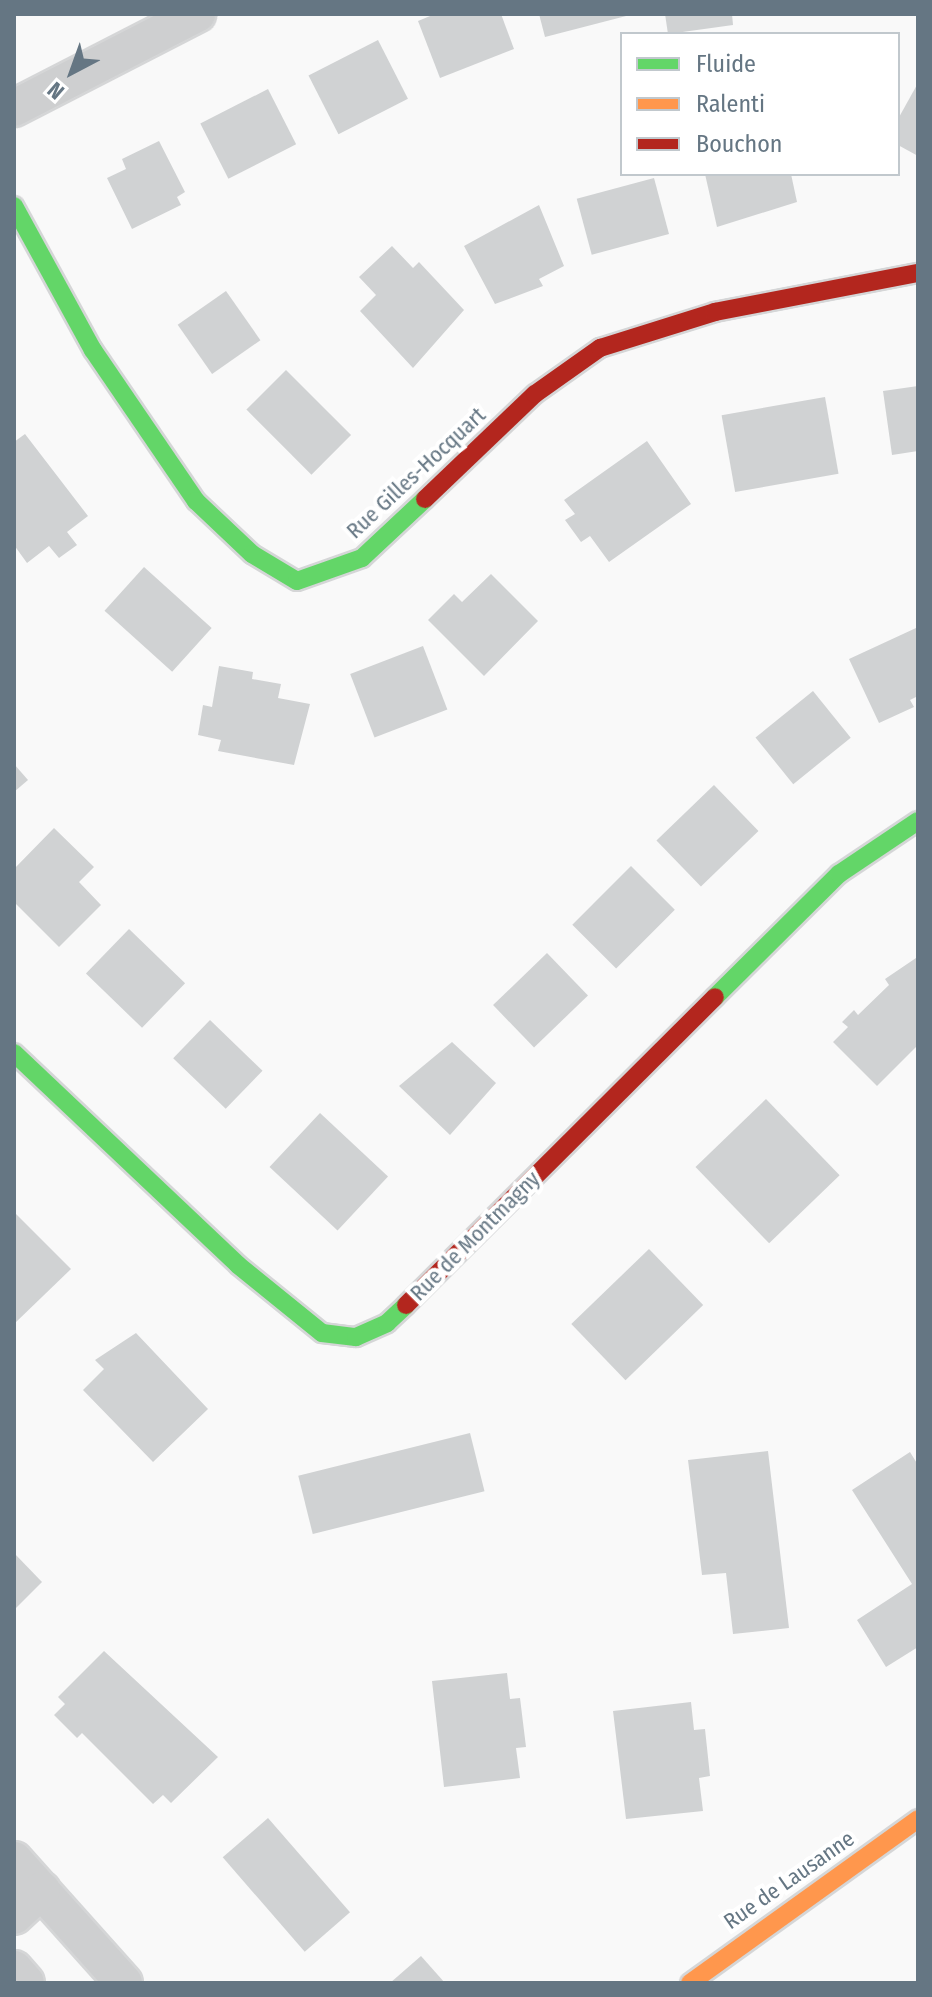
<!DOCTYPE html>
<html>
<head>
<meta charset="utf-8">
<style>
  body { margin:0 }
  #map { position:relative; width:932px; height:1997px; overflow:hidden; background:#f9f9f9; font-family:"Fira Sans Condensed",sans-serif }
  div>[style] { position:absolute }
  .building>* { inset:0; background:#d0d2d3; transform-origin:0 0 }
  .roads { filter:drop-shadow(2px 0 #d5d6d7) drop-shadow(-2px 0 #d5d6d7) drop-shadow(0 2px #d5d6d7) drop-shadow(0 -2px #d5d6d7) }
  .street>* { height:36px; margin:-18px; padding:0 18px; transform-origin:18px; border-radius:18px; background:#cecfd0 }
  .fast>* { height:18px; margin:-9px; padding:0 9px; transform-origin:9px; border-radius:9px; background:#63d668 }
  .slow>* { height:18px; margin:-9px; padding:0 9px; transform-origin:9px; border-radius:9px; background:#ff974d }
  .jam>* { height:18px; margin:-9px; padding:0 9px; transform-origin:9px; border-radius:9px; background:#b3261e }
  span { translate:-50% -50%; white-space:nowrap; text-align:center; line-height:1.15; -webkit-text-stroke:8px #fff; paint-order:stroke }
  .street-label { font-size:22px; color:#657683 }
  .frame { position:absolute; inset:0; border:16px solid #657683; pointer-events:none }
  .legend { position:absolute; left:620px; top:32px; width:280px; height:144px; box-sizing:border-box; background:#fff; border:2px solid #c1c8cd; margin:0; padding:10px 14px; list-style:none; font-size:24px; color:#657683 }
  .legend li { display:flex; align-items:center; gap:16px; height:40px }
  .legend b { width:40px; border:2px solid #c1c8cd }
  .north { position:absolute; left:32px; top:32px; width:80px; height:80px; -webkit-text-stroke:6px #fff; paint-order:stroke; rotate:221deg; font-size:22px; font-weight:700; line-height:32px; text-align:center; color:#657683 }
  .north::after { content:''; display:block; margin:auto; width:28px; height:36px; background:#657683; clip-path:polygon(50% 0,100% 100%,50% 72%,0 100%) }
</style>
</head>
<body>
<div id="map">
  <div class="building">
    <div style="clip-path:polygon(435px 14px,501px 14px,514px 49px,440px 78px,418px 21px)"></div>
    <div style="clip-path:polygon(539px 14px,630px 14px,630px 15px,545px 37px)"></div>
    <div style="clip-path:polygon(665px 14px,732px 14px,733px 25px,668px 34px)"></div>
    <div style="left:378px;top:40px;width:66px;height:78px;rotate:63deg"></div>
    <div style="clip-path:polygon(918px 83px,918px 156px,898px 145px,898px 119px)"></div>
    <div style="left:268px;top:89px;width:62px;height:76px;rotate:63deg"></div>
    <div style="clip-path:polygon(159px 141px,185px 192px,177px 197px,181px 205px,132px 229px,107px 178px,126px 169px,122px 159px)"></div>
    <div style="clip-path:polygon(705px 174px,791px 174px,797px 202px,717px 227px)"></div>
    <div style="left:654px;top:178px;width:58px;height:80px;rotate:75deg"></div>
    <div style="clip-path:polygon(539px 205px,564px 266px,539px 279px,543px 286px,495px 304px,464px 246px)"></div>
    <div style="clip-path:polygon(392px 246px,413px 268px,419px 262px,464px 310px,413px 368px,360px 311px,376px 295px,359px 277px)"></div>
    <div style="left:226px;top:291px;width:60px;height:59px;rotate:55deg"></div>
    <div style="left:286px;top:370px;width:92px;height:56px;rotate:45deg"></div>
    <div style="clip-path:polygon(918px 386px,918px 451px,892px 455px,883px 391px)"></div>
    <div style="left:825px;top:397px;width:78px;height:105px;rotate:80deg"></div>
    <div style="clip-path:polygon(25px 434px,88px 516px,67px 532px,77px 545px,59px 558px,49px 546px,27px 563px,14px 545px,14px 442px)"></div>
    <div style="clip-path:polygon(647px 441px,691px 504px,609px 562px,590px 536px,581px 542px,565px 520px,575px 514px,564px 500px)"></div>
    <div style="left:144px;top:567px;width:91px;height:59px;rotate:42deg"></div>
    <div style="clip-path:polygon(491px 574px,538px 621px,484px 676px,428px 620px,454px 594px,462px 602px)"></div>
    <div style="clip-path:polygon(916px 628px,918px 696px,910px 700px,914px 707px,879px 723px,849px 659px)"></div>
    <div style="left:423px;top:646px;width:68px;height:78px;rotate:69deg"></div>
    <div style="clip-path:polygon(219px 666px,253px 672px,252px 679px,281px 684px,278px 698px,310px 704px,294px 765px,218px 751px,221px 740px,198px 735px,203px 705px,212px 707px)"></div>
    <div style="left:813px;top:691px;width:60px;height:74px;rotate:51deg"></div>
    <div style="clip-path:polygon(14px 764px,28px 780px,14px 792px)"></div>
    <div style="left:714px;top:785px;width:64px;height:80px;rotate:46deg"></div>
    <div style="clip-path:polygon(54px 828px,94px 867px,79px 882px,101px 905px,59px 947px,14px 902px,14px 869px)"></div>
    <div style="left:631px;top:866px;width:62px;height:83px;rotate:45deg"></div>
    <div style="left:129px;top:929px;width:78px;height:62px;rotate:44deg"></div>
    <div style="left:547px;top:953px;width:59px;height:75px;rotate:46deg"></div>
    <div style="clip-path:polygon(916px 958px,918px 1045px,877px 1086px,833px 1042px,848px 1027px,842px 1022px,854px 1010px,858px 1015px,889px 985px,885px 979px)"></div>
    <div style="left:210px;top:1020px;width:73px;height:53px;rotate:44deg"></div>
    <div style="clip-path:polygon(452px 1042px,496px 1083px,450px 1135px,399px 1086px)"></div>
    <div style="left:766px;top:1099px;width:106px;height:98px;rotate:46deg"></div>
    <div style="left:320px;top:1113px;width:93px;height:74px;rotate:43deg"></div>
    <div style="clip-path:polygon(14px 1212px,71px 1269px,14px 1324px)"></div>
    <div style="left:649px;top:1249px;width:78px;height:108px;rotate:46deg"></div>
    <div style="clip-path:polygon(136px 1333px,208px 1409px,153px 1462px,83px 1390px,104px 1369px,95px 1360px)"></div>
    <div style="left:470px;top:1433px;width:60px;height:177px;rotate:76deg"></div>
    <div style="clip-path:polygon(768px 1451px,789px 1628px,733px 1634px,726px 1573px,702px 1575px,688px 1460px)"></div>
    <div style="clip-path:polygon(910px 1452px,918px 1465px,918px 1647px,886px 1667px,857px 1620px,912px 1584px,852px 1490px)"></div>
    <div style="clip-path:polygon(14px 1553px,42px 1582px,14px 1610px)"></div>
    <div style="clip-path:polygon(104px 1651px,218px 1757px,171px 1803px,163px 1795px,153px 1804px,82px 1733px,77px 1738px,54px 1715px,65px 1704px,58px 1697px)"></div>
    <div style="clip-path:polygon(507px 1673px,510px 1699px,520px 1698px,526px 1747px,516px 1748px,520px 1778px,444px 1787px,432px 1681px)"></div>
    <div style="clip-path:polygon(691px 1702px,694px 1730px,705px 1729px,710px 1776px,699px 1778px,703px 1811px,626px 1819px,613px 1711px)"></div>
    <div style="left:268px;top:1818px;width:125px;height:60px;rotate:49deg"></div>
    <div style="clip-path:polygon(421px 1956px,445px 1983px,390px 1983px)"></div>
  </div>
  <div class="roads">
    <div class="street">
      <div style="left:14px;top:108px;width:206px;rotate:-27.2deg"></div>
      <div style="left:14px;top:1860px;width:165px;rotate:48.2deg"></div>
      <div style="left:14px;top:1916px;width:38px;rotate:-43deg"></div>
      <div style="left:14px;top:1969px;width:18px;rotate:49deg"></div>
    </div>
    <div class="fast">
      <div style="left:14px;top:206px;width:164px;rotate:61.3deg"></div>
      <div style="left:93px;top:350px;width:183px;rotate:55.7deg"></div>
      <div style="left:196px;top:501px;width:77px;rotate:43.4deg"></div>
      <div style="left:252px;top:554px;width:52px;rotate:31deg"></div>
      <div style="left:297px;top:581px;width:69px;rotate:-19.5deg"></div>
      <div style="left:362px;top:558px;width:86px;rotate:-43.1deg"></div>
      <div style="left:715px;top:997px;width:175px;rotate:-44.8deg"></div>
      <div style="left:839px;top:874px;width:95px;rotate:-33.9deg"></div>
      <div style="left:14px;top:1053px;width:308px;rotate:43.4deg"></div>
      <div style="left:238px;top:1265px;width:108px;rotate:39deg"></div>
      <div style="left:322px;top:1333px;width:34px;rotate:7deg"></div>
      <div style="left:356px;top:1337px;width:34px;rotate:-24deg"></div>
      <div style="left:387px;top:1323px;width:26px;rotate:-43deg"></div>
    </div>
    <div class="slow">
      <div style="left:690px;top:1983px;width:281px;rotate:-35.7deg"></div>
    </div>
    <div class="jam">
      <div style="left:425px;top:499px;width:152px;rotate:-43.7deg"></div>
      <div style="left:535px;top:394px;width:80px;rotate:-35.3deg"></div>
      <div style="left:600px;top:348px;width:121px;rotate:-17.4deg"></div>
      <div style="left:715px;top:312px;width:207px;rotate:-10.9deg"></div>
      <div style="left:406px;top:1305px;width:436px;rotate:-44.9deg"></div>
    </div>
  </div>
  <div class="street-label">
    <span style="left:416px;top:473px;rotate:-43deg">Rue Gilles-Hocquart</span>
    <span style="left:475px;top:1236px;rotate:-45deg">Rue de Montmagny</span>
    <span style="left:789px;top:1880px;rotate:-35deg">Rue de Lausanne</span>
  </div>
  <div class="frame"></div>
  <ul class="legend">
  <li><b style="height:10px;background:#63d668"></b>Fluide</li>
  <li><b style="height:10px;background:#ff974d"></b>Ralenti</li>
  <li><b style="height:10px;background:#b3261e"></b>Bouchon</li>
  </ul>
  <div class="north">N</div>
</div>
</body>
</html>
